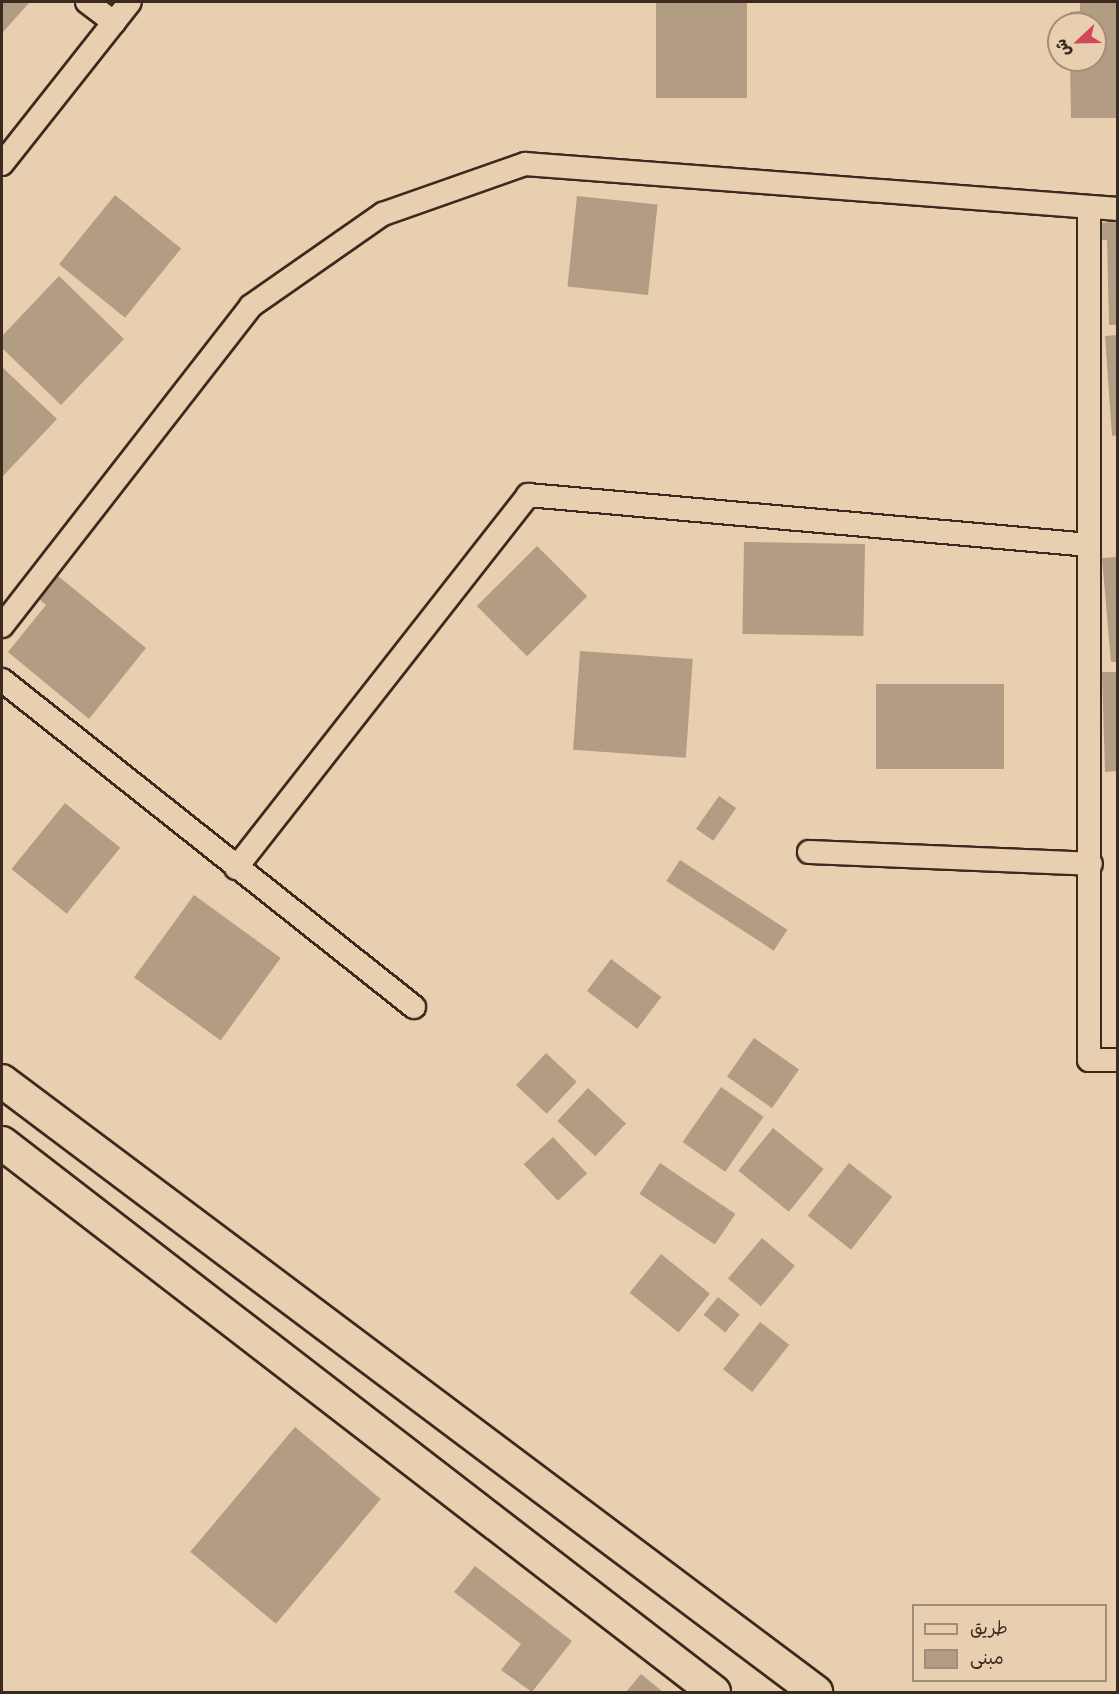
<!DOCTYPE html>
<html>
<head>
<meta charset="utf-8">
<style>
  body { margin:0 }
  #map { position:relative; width:1119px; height:1694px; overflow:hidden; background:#e8cfb0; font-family:Delius,"Playpen Sans Arabic",sans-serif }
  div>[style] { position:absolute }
  .building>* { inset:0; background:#b29c83; transform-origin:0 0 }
  .roads { filter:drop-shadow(2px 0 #3b2a1e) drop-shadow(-2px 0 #3b2a1e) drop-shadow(0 2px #3b2a1e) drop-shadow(0 -2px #3b2a1e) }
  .minor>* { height:22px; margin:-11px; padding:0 11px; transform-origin:11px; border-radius:11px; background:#e8cfb0 }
  .secondary>* { height:32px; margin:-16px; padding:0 16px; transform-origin:16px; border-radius:16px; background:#e8cfb0 }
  span { translate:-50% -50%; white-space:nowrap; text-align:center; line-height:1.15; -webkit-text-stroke:5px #e8cfb0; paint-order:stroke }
  .frame { position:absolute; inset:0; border:3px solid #3b2a1e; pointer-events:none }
  .legend { position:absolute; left:912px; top:1604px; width:195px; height:78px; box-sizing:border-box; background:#e8cfb0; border:2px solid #a38d76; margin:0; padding:8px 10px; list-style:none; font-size:18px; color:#3b2a1e }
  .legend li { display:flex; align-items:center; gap:12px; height:30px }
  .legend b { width:30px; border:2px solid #a38d76 }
  .north { position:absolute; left:1047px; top:12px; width:60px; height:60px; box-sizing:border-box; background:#e8cfb0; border:2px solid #a38d76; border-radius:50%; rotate:248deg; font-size:16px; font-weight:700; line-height:24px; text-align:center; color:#3b2a1e }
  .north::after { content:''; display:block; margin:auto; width:21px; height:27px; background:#d1495b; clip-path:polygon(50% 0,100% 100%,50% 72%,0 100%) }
</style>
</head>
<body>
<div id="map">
  <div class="building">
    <div style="clip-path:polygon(2px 2px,30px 2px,2px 33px)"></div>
    <div style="left:656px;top:2px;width:91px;height:96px"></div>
    <div style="clip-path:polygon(1080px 2px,1118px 2px,1118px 118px,1071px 118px,1070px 60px,1095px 60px,1095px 24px,1070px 24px,1070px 12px,1080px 11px)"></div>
    <div style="left:115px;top:195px;width:85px;height:89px;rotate:39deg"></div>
    <div style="left:577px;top:196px;width:81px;height:91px;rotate:6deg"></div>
    <div style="clip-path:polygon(1118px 222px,1118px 325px,1109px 325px,1107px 240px,1095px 240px,1095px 223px)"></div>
    <div style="clip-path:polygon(59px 276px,124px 339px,61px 405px,2px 348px,2px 336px)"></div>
    <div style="clip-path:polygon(1118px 335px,1118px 435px,1112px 436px,1105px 336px)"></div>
    <div style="clip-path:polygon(2px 367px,57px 419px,2px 477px)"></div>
    <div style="left:744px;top:542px;width:121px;height:92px;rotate:1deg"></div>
    <div style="left:537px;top:546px;width:71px;height:85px;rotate:45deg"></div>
    <div style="clip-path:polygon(1118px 557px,1118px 662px,1111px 662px,1102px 558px)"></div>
    <div style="clip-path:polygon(52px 571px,146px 648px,89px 719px,8px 652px,46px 605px,33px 594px)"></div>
    <div style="left:580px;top:651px;width:113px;height:99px;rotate:4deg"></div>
    <div style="clip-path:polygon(1102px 672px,1118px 672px,1118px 771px,1105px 772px)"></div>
    <div style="left:876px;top:684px;width:128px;height:85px"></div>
    <div style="left:719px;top:796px;width:21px;height:40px;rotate:35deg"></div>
    <div style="left:65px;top:803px;width:71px;height:85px;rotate:39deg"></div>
    <div style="left:680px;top:860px;width:128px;height:25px;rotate:33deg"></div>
    <div style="left:194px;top:895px;width:107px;height:102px;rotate:36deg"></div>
    <div style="left:611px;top:959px;width:63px;height:40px;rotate:37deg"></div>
    <div style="left:754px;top:1038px;width:55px;height:47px;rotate:35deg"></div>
    <div style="left:546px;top:1053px;width:42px;height:44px;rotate:43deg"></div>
    <div style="left:721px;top:1087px;width:52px;height:67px;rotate:35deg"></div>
    <div style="left:588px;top:1088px;width:52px;height:45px;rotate:43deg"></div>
    <div style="left:773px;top:1128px;width:65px;height:55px;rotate:39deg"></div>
    <div style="left:553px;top:1137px;width:50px;height:40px;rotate:47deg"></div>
    <div style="left:660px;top:1163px;width:91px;height:37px;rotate:34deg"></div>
    <div style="left:849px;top:1163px;width:55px;height:67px;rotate:38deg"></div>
    <div style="left:762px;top:1238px;width:43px;height:53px;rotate:40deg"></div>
    <div style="left:661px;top:1254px;width:63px;height:50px;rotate:39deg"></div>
    <div style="left:718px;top:1297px;width:28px;height:23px;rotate:39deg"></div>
    <div style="left:760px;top:1322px;width:37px;height:60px;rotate:38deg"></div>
    <div style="left:295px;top:1427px;width:112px;height:163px;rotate:40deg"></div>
    <div style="clip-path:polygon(475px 1566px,572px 1641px,532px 1692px,501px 1670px,521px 1644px,454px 1592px)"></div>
    <div style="clip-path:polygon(641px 1674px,663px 1692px,626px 1692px)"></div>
  </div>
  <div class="roads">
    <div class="minor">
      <div style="left:87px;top:2px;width:34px;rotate:37deg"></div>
      <div style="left:2px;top:164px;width:206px;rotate:-51.7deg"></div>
      <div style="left:1089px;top:207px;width:853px;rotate:90deg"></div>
      <div style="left:1089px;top:1060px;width:29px"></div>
      <div style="left:2px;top:626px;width:405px;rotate:-52.1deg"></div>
      <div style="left:251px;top:306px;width:161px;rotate:-34.9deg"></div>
      <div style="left:383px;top:214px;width:151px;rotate:-19.4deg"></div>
      <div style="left:525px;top:164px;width:595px;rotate:4.34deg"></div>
      <div style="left:2px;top:680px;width:526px;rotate:38.44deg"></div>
      <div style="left:809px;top:852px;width:282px;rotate:2.4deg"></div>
      <div style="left:236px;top:868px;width:474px;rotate:-51.9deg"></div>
      <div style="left:528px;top:495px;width:563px;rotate:5.09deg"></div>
    </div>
    <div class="secondary">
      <div style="left:2px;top:1081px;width:1018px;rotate:36.89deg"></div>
      <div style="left:2px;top:1143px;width:899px;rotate:37.63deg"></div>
    </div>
  </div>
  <div class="frame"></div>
  <ul class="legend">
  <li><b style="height:8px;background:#e8cfb0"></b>طريق</li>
  <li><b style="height:16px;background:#b29c83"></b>مبنى</li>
  </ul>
  <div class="north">ش</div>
</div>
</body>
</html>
